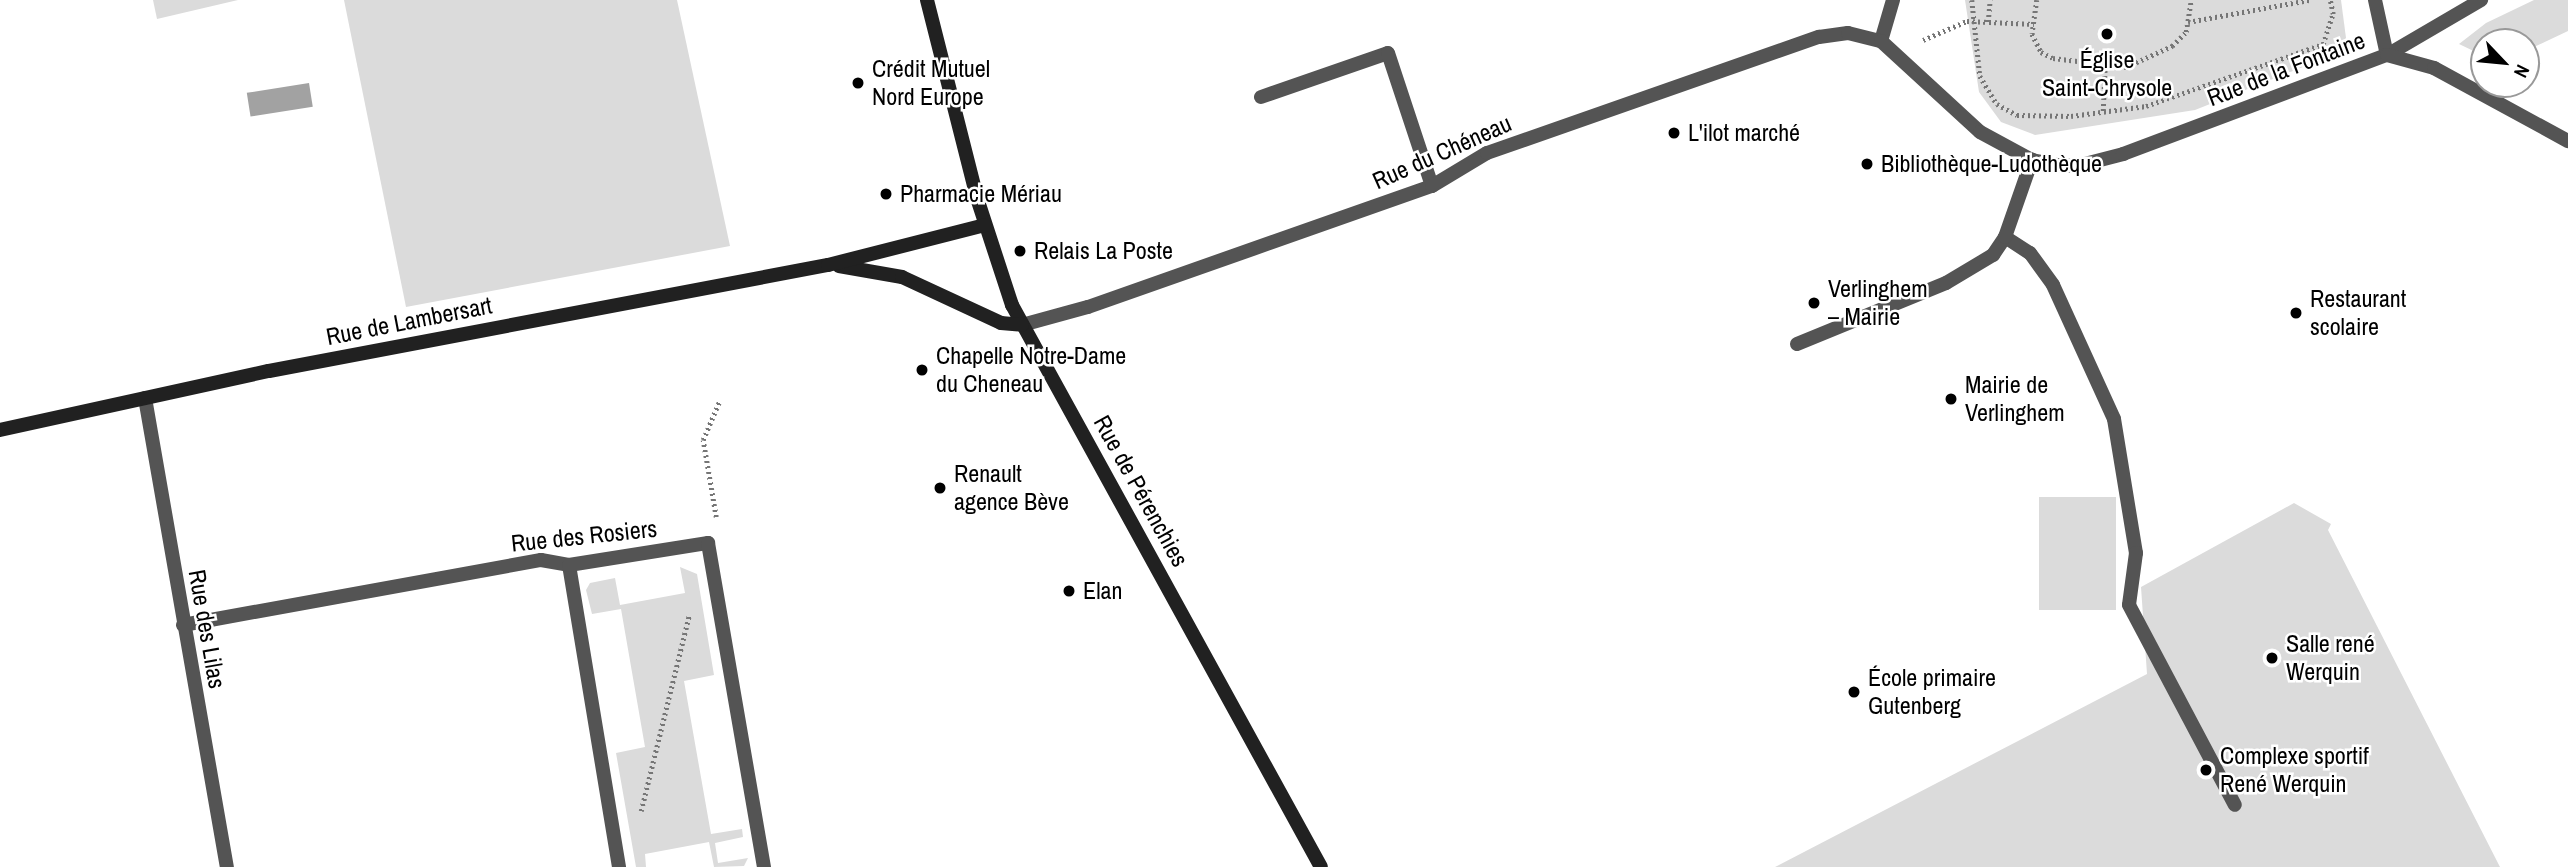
<!DOCTYPE html>
<html>
<head>
<meta charset="utf-8">
<style>
  body { margin:0 }
  #map { position:relative; width:2568px; height:867px; overflow:hidden; background:#fff; font-family:"Archivo Narrow",sans-serif }
  div>[style] { position:absolute }
  .green>* { inset:0; background:#dbdbdb; transform-origin:0 0 }
  .water>* { inset:0; background:#a2a2a2; transform-origin:0 0 }
  .path>* { height:4.5px; margin-top:-2.25px; transform-origin:0; background:repeating-linear-gradient(90deg,#767676 0 2px,transparent 0 5.5px) }
  .service>* { height:14px; margin:-7px; padding:0 7px; transform-origin:7px; border-radius:7px; background:#545454 }
  .minor>* { height:14px; margin:-7px; padding:0 7px; transform-origin:7px; border-radius:7px; background:#545454 }
  .tertiary>* { height:14px; margin:-7px; padding:0 7px; transform-origin:7px; border-radius:7px; background:#545454 }
  .secondary>* { height:14px; margin:-7px; padding:0 7px; transform-origin:7px; border-radius:7px; background:#212121 }
  .dots>* { width:19px; height:19px; translate:-50% -50%; box-sizing:border-box; border:4px solid #fff; border-radius:50% }
  span { translate:-50% -50%; white-space:nowrap; text-align:center; line-height:1.15; -webkit-text-stroke:5px #fff; paint-order:stroke }
  .poi-label { font-size:24px; color:#000 }
  .left { translate:0 -50%; text-align:left }
  .street-label { font-size:24px; color:#000 }
  .north { position:absolute; left:2470px; top:28px; width:70px; height:70px; box-sizing:border-box; background:#fff; border:2px solid #999; border-radius:50%; rotate:116deg; font-size:19px; font-weight:700; line-height:28px; text-align:center; color:#000 }
  .north::after { content:''; display:block; margin:auto; width:24px; height:32px; background:#000; clip-path:polygon(50% 0,100% 100%,50% 72%,0 100%) }
</style>
</head>
<body>
<div id="map">
  <div class="green">
    <div style="clip-path:polygon(153px 0,238px 0,157px 19px)"></div>
    <div style="clip-path:polygon(344px 0,677px 0,730px 246px,406px 307px)"></div>
    <div style="clip-path:polygon(1965px 0,2341px 0,2346px 38px,2338px 53px,2195px 110px,2035px 135px,2001px 122px,1979px 92px)"></div>
    <div style="clip-path:polygon(2534px 0,2568px 0,2568px 31px,2534px 47px,2526px 64px,2526px 42px,2484px 42px,2484px 56px,2459px 44px,2486px 23px)"></div>
    <div style="left:2039px;top:497px;width:77px;height:113px"></div>
    <div style="clip-path:polygon(2294px 503px,2331px 524px,2328px 530px,2500px 867px,1775px 867px,2147px 674px,2141px 587px)"></div>
    <div style="clip-path:polygon(680px 567px,697px 574px,714px 675px,684px 681px,711px 834px,742px 829px,743px 837px,715px 843px,718px 863px,748px 858px,744px 866px,714px 867px,709px 842px,645px 854px,646px 867px,636px 867px,616px 753px,645px 747px,621px 609px,592px 614px,586px 590px,590px 583px,615px 578px,620px 605px,685px 593px)"></div>
  </div>
  <div class="water">
    <div style="left:309px;top:83px;width:24px;height:63px;rotate:81deg"></div>
  </div>
  <div class="path">
    <div style="left:1972px;top:0;width:76px;rotate:84deg"></div>
    <div style="left:1980px;top:76px;width:33px;rotate:59deg"></div>
    <div style="left:1997px;top:104px;width:23px;rotate:29deg"></div>
    <div style="left:2017px;top:115px;width:54px;rotate:1.1deg"></div>
    <div style="left:2071px;top:116px;width:76px;rotate:-7.6deg"></div>
    <div style="left:2146px;top:106px;width:188px;rotate:-19.3deg"></div>
    <div style="left:2323px;top:44px;width:32px;rotate:-72deg"></div>
    <div style="left:2333px;top:14px;width:14px;rotate:-102deg"></div>
    <div style="left:2037px;top:0;width:34px;rotate:98deg"></div>
    <div style="left:2032px;top:34px;width:20px;rotate:63deg"></div>
    <div style="left:2041px;top:52px;width:13px;rotate:27deg"></div>
    <div style="left:2053px;top:58px;width:74px;rotate:7deg"></div>
    <div style="left:2126px;top:67px;width:51px;rotate:-24.5deg"></div>
    <div style="left:2172px;top:46px;width:20px;rotate:-45deg"></div>
    <div style="left:2186px;top:32px;width:32px;rotate:-81deg"></div>
    <div style="left:1988px;top:22px;width:22px;rotate:-85deg"></div>
    <div style="left:2188px;top:22px;width:123px;rotate:-10.3deg"></div>
    <div style="left:1923px;top:40px;width:48px;rotate:-23.4deg"></div>
    <div style="left:1967px;top:21px;width:67px;rotate:2.6deg"></div>
    <div style="left:2103px;top:111px;width:46px;rotate:-87.5deg"></div>
    <div style="left:716px;top:517px;width:78px;rotate:-99.6deg"></div>
    <div style="left:703px;top:440px;width:43px;rotate:-67deg"></div>
    <div style="left:641px;top:811px;width:201px;rotate:-76.2deg"></div>
  </div>
  <div class="service">
    <div style="left:2387px;top:55px;width:109px;rotate:-30.3deg"></div>
    <div style="left:1261px;top:97px;width:134px;rotate:-19.1deg"></div>
    <div style="left:1388px;top:53px;width:140px;rotate:71.7deg"></div>
    <div style="left:2005px;top:237px;width:30px;rotate:33deg"></div>
    <div style="left:2030px;top:253px;width:39px;rotate:54deg"></div>
    <div style="left:2053px;top:285px;width:147px;rotate:65.5deg"></div>
    <div style="left:2114px;top:419px;width:136px;rotate:80.7deg"></div>
    <div style="left:2136px;top:553px;width:52px;rotate:97.7deg"></div>
    <div style="left:2129px;top:605px;width:226px;rotate:62.1deg"></div>
    <div style="left:1797px;top:344px;width:161px;rotate:-22.3deg"></div>
    <div style="left:1946px;top:283px;width:55px;rotate:-30.8deg"></div>
    <div style="left:1993px;top:255px;width:22px;rotate:-56deg"></div>
    <div style="left:2005px;top:237px;width:82px;rotate:-70.7deg"></div>
    <div style="left:183px;top:625px;width:364px;rotate:-10.3deg"></div>
    <div style="left:541px;top:560px;width:28px;rotate:10deg"></div>
  </div>
  <div class="minor">
    <div style="left:2375px;top:0;width:56px;rotate:77.7deg"></div>
    <div style="left:1881px;top:41px;width:43px;rotate:-73.7deg"></div>
    <div style="left:145px;top:398px;width:476px;rotate:80.1deg"></div>
    <div style="left:619px;top:867px;width:306px;rotate:-99.4deg"></div>
    <div style="left:569px;top:565px;width:141px;rotate:-9deg"></div>
    <div style="left:708px;top:543px;width:329px;rotate:80.2deg"></div>
  </div>
  <div class="tertiary">
    <div style="left:1022px;top:325px;width:68px;rotate:-15.3deg"></div>
    <div style="left:1088px;top:307px;width:365px;rotate:-19.4deg"></div>
    <div style="left:1432px;top:186px;width:64px;rotate:-31deg"></div>
    <div style="left:1487px;top:153px;width:352px;rotate:-19.3deg"></div>
    <div style="left:1819px;top:37px;width:29px;rotate:-8deg"></div>
    <div style="left:1848px;top:33px;width:34px;rotate:14deg"></div>
    <div style="left:1881px;top:41px;width:134px;rotate:42.6deg"></div>
    <div style="left:1980px;top:132px;width:59px;rotate:28.3deg"></div>
    <div style="left:2032px;top:160px;width:25px;rotate:11deg"></div>
    <div style="left:2057px;top:165px;width:20px;rotate:3deg"></div>
    <div style="left:2077px;top:166px;width:48px;rotate:-14.6deg"></div>
    <div style="left:2123px;top:154px;width:282px;rotate:-20.6deg"></div>
    <div style="left:2387px;top:55px;width:49px;rotate:15.5deg"></div>
    <div style="left:2434px;top:68px;width:153px;rotate:28.6deg"></div>
  </div>
  <div class="secondary">
    <div style="left:927px;top:0;width:204px;rotate:75.8deg"></div>
    <div style="left:977px;top:198px;width:113px;rotate:71.9deg"></div>
    <div style="left:1012px;top:305px;width:641px;rotate:61.2deg"></div>
    <div style="left:839px;top:266px;width:64px;rotate:9.9deg"></div>
    <div style="left:902px;top:277px;width:109px;rotate:24.9deg"></div>
    <div style="left:1001px;top:323px;width:21px;rotate:5deg"></div>
    <div style="left:0;top:430px;width:275px;rotate:-12.4deg"></div>
    <div style="left:269px;top:371px;width:569px;rotate:-10.74deg"></div>
    <div style="left:828px;top:265px;width:162px;rotate:-14.3deg"></div>
  </div>
  <div class="dots">
    <div style="left:2107px;top:34px;background:#000"></div>
    <div style="left:858px;top:83px;background:#000"></div>
    <div style="left:1674px;top:133px;background:#000"></div>
    <div style="left:1867px;top:164px;background:#000"></div>
    <div style="left:886px;top:194px;background:#000"></div>
    <div style="left:1020px;top:251px;background:#000"></div>
    <div style="left:1814px;top:303px;background:#000"></div>
    <div style="left:2296px;top:313px;background:#000"></div>
    <div style="left:922px;top:370px;background:#000"></div>
    <div style="left:1951px;top:399px;background:#000"></div>
    <div style="left:940px;top:488px;background:#000"></div>
    <div style="left:1069px;top:591px;background:#000"></div>
    <div style="left:2272px;top:658px;background:#000"></div>
    <div style="left:1854px;top:692px;background:#000"></div>
    <div style="left:2206px;top:770px;background:#000"></div>
  </div>
  <div class="poi-label">
    <span style="left:2107px;top:74px">Église<br>Saint-Chrysole</span>
    <span class="left" style="left:872px;top:83px">Crédit Mutuel<br>Nord Europe</span>
    <span class="left" style="left:1688px;top:133px">L'ilot marché</span>
    <span class="left" style="left:1881px;top:164px">Bibliothèque-Ludothèque</span>
    <span class="left" style="left:900px;top:194px">Pharmacie Mériau</span>
    <span class="left" style="left:1034px;top:251px">Relais La Poste</span>
    <span class="left" style="left:1828px;top:303px">Verlinghem<br>– Mairie</span>
    <span class="left" style="left:2310px;top:313px">Restaurant<br>scolaire</span>
    <span class="left" style="left:936px;top:370px">Chapelle Notre-Dame<br>du Cheneau</span>
    <span class="left" style="left:1965px;top:399px">Mairie de<br>Verlinghem</span>
    <span class="left" style="left:954px;top:488px">Renault<br>agence Bève</span>
    <span class="left" style="left:1083px;top:591px">Elan</span>
    <span class="left" style="left:2286px;top:658px">Salle rené<br>Werquin</span>
    <span class="left" style="left:1868px;top:692px">École primaire<br>Gutenberg</span>
    <span class="left" style="left:2220px;top:770px">Complexe sportif<br>René Werquin</span>
  </div>
  <div class="street-label">
    <span style="left:2286px;top:69px;rotate:-21deg">Rue de la Fontaine</span>
    <span style="left:1442px;top:152px;rotate:-24deg">Rue du Chéneau</span>
    <span style="left:409px;top:321px;rotate:-11deg">Rue de Lambersart</span>
    <span style="left:1141px;top:491px;rotate:61deg">Rue de Pérenchies</span>
    <span style="left:584px;top:536px;rotate:-6deg">Rue des Rosiers</span>
    <span style="left:207px;top:629px;rotate:80deg">Rue des Lilas</span>
  </div>
  <div class="north">N</div>
</div>
</body>
</html>
